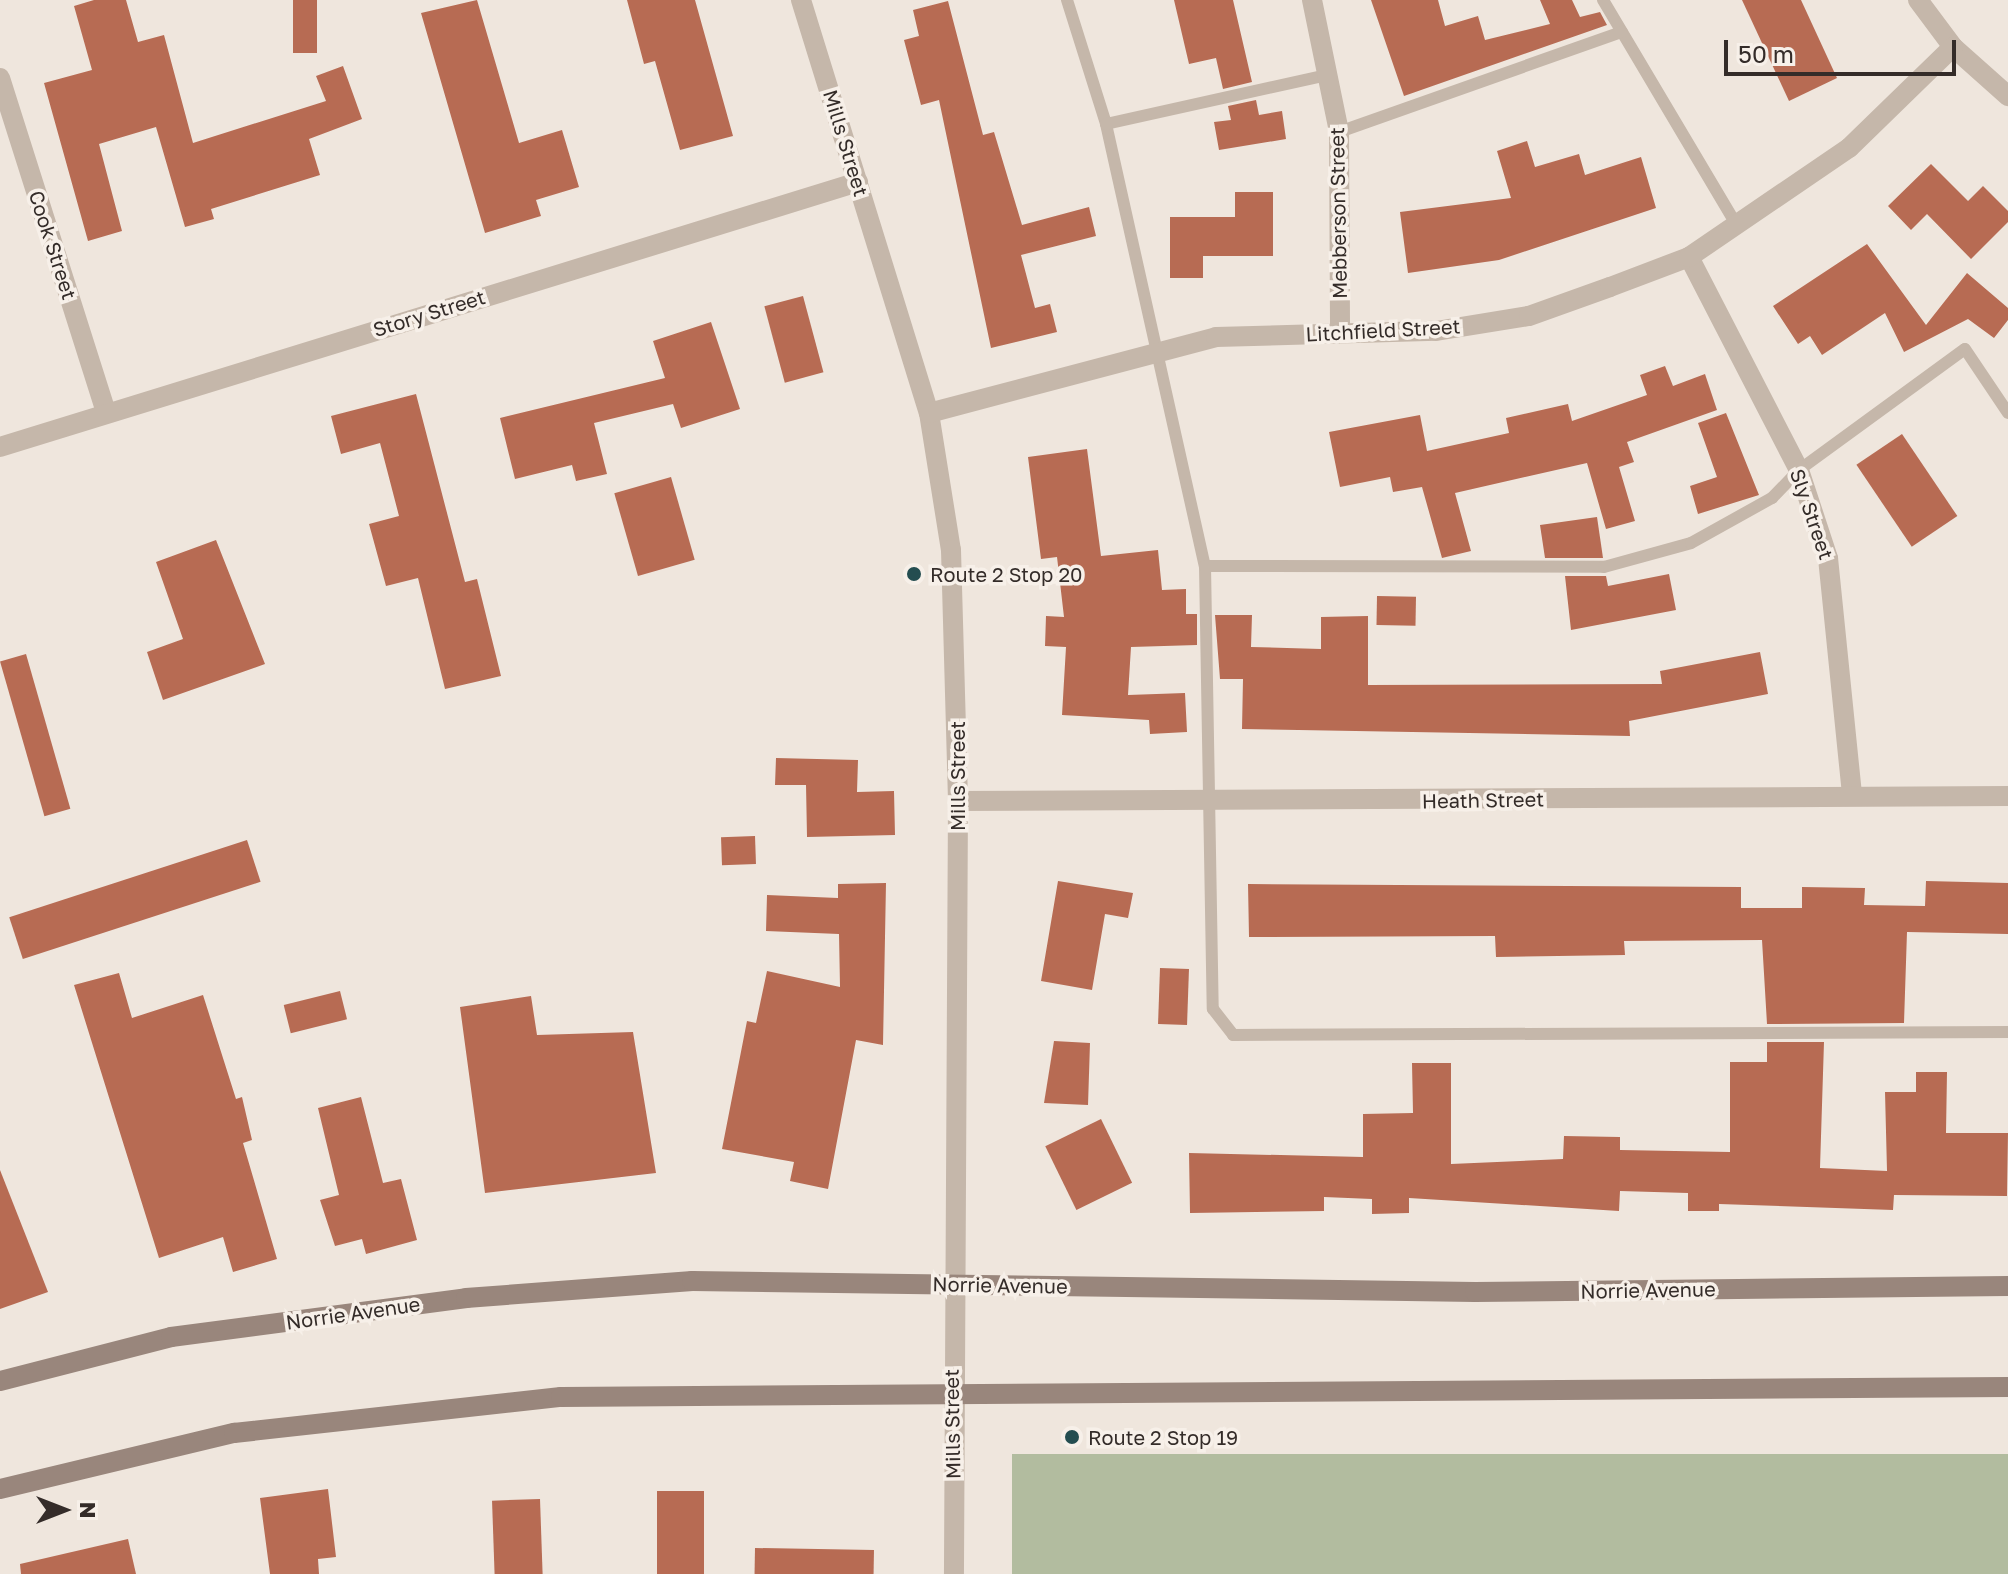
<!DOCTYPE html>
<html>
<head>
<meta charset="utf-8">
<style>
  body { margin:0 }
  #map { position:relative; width:2008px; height:1574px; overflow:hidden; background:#efe6dd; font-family:"Golos Text",sans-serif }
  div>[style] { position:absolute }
  .green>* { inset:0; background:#b2bc9f; transform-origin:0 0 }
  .building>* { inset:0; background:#b76b53; transform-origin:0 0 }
  .lane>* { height:12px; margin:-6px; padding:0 6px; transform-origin:6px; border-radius:6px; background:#c5b7aa }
  .street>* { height:20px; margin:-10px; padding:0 10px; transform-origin:10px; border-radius:10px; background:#c5b7aa }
  .secondary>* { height:20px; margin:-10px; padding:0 10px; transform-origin:10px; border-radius:10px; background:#99867c }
  .dots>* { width:22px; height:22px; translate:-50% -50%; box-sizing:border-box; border:4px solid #f7f0e9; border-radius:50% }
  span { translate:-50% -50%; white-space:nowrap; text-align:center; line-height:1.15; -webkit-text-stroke:7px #f7f0e9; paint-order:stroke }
  .street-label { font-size:20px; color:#342c29 }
  .poi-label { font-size:20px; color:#342c29 }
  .left { translate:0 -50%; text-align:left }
  .north { position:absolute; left:24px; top:1470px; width:80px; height:80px; -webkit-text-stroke:6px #f7f0e9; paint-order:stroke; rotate:90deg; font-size:22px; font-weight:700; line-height:32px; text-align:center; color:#342c29 }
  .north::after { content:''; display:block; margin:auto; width:28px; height:36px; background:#342c29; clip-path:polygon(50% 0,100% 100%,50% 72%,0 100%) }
  .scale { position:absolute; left:1724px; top:40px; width:232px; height:36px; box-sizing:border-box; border:4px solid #342c29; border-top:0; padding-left:10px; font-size:24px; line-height:28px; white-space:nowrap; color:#342c29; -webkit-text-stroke:6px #f7f0e9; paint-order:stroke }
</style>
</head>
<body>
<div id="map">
  <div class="green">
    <div style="left:1012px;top:1454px;width:996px;height:120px"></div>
  </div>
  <div class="building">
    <div style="clip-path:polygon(94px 0,126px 0,138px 42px,164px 35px,193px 143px,326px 101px,316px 76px,343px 66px,362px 119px,309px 139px,320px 175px,211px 209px,214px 219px,185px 227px,156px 127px,99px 144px,122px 231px,88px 241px,44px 83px,92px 70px,74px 6px)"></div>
    <div style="left:293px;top:0;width:24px;height:53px"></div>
    <div style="clip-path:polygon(477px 0,519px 143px,562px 130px,579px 187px,536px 200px,541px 216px,485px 233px,421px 13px)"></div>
    <div style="clip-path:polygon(627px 0,695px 0,733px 136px,680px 150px,655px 61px,644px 64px)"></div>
    <div style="clip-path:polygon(1174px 0,1233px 0,1252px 82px,1223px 89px,1216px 58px,1189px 64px)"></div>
    <div style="clip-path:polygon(1371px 0,1438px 0,1445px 26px,1478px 16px,1485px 40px,1550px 24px,1540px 0,1572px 0,1580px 17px,1600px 12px,1607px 25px,1404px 96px)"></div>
    <div style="clip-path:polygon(1742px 0,1801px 0,1837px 78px,1789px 101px)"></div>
    <div style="clip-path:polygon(948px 1px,983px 135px,994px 132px,1022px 225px,1089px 207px,1096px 236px,1021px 255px,1035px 308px,1050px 304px,1057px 332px,991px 348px,939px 100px,921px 105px,904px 40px,919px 36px,913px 10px)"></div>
    <div style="clip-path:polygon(1256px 100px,1259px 115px,1282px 111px,1286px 139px,1219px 150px,1214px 122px,1231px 120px,1228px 106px)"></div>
    <div style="clip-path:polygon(1527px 141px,1535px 167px,1579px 154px,1585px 175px,1641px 157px,1656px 208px,1499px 260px,1408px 273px,1400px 212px,1511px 198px,1497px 151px)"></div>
    <div style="clip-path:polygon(1931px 164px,1968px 201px,1983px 186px,2008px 211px,2008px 222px,1971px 259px,1927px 214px,1911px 230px,1888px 206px)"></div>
    <div style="clip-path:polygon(1235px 192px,1273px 192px,1273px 256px,1203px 256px,1203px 278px,1170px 278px,1170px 217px,1235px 217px)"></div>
    <div style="clip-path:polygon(1867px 244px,1926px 325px,1967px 273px,2008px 308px,2008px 320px,1994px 338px,1968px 319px,1904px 352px,1885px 313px,1822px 355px,1810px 336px,1798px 344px,1773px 306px)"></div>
    <div style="left:803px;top:296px;width:79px;height:40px;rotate:75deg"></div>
    <div style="clip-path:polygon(711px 322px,740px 409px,681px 428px,673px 404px,594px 423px,607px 474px,576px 481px,572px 465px,515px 479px,500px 418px,665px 378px,653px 341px)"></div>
    <div style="clip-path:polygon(1665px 366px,1673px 386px,1705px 374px,1717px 410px,1627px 442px,1634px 462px,1619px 467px,1635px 521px,1606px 529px,1587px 463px,1455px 493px,1471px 551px,1442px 558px,1422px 487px,1393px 492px,1390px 477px,1340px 487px,1329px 432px,1420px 415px,1427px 451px,1509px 433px,1506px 418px,1568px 404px,1572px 421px,1647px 395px,1640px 375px)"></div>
    <div style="clip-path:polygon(416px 394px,465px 582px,477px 579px,501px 676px,445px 689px,418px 578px,386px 586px,369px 524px,399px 516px,380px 443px,341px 454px,331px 416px)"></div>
    <div style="clip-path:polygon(1726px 413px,1759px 495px,1698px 514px,1690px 486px,1717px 477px,1698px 423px)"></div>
    <div style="left:1902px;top:434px;width:99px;height:55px;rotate:56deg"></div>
    <div style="clip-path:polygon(1087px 449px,1101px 556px,1158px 550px,1162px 590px,1186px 589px,1186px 614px,1197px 614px,1197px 645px,1131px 647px,1128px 695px,1185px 693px,1187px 732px,1150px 734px,1149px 720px,1062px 715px,1066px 647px,1045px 646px,1046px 616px,1064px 617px,1057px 557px,1041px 559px,1028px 457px)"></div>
    <div style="left:671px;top:477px;width:86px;height:59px;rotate:74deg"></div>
    <div style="clip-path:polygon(1597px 517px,1603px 558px,1545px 558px,1540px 525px)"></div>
    <div style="clip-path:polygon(216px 540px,265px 664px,163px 700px,147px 652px,183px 639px,156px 562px)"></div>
    <div style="clip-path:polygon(1669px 574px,1676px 610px,1571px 630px,1565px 576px,1606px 576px,1608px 586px)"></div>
    <div style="left:1377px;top:596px;width:39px;height:29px;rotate:1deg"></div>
    <div style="clip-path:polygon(1215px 615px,1252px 615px,1251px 647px,1321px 649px,1321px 617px,1368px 616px,1368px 685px,1662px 684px,1660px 671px,1760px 652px,1768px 694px,1629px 721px,1630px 736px,1242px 729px,1243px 679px,1220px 679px)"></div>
    <div style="left:26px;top:654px;width:161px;height:27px;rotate:74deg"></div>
    <div style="clip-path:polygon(776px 758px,858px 760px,857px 792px,894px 791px,895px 835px,807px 837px,806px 785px,775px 785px)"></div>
    <div style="left:755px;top:836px;width:28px;height:34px;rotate:88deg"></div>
    <div style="left:247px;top:840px;width:44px;height:250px;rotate:72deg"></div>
    <div style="clip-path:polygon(1058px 881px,1133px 893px,1128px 918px,1105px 914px,1092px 990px,1041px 981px)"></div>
    <div style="clip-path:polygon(1926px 881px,2008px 883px,2008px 934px,1907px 932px,1904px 1023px,1767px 1024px,1762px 940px,1624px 941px,1625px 955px,1496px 957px,1495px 936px,1249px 937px,1248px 884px,1741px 887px,1741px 908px,1802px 908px,1802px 887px,1865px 888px,1864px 905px,1925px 906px)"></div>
    <div style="clip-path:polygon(886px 883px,883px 1045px,856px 1040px,828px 1189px,790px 1181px,794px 1162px,722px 1149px,747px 1021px,756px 1023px,767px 971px,840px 987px,839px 934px,766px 931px,767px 895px,838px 898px,838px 884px)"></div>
    <div style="left:1160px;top:968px;width:29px;height:56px;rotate:2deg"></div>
    <div style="clip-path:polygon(119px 973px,132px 1018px,203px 995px,236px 1099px,242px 1097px,252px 1140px,243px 1143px,277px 1259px,233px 1272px,223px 1237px,159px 1258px,74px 985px)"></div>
    <div style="left:340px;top:991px;width:29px;height:58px;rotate:76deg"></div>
    <div style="clip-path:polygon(531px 996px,537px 1035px,633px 1032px,656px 1173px,485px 1193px,460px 1007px)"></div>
    <div style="clip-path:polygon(1054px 1041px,1090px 1043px,1088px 1105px,1044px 1103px)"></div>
    <div style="clip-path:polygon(1767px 1042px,1824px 1042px,1820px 1168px,1887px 1171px,1885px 1092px,1916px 1092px,1916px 1072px,1947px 1072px,1946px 1133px,2008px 1133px,2007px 1196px,1894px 1195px,1893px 1210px,1719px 1204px,1719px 1211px,1688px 1211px,1688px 1193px,1620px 1191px,1619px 1211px,1409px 1198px,1409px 1213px,1372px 1214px,1372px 1199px,1324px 1197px,1324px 1211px,1190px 1213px,1189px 1153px,1363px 1157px,1363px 1114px,1413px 1113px,1412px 1063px,1451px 1063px,1451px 1164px,1563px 1159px,1564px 1136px,1620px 1137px,1620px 1150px,1730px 1152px,1730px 1062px,1767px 1062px)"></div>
    <div style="clip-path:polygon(361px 1097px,383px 1183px,401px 1179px,417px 1240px,366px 1254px,362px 1239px,335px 1246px,320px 1200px,339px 1195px,318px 1108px)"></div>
    <div style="left:1101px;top:1119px;width:71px;height:62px;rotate:64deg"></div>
    <div style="clip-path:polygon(0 1170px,48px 1292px,0 1309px)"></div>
    <div style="clip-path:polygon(328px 1489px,336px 1557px,318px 1559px,319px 1574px,270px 1574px,260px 1498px)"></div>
    <div style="left:657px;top:1491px;width:47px;height:83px"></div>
    <div style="left:540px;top:1499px;width:75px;height:48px;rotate:88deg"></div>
    <div style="clip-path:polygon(128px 1539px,136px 1574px,21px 1574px,20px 1564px)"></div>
    <div style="left:755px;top:1548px;width:119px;height:26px;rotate:1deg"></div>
  </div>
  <div class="lane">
    <div style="left:1067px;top:0;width:130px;rotate:72.5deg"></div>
    <div style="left:1106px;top:124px;width:453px;rotate:77.4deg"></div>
    <div style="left:1205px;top:566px;width:443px;rotate:89deg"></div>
    <div style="left:1213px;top:1009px;width:33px;rotate:52deg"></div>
    <div style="left:1233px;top:1035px;width:775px;rotate:-0.22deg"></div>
    <div style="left:1603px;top:0;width:263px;rotate:59.3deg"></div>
    <div style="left:1106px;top:124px;width:226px;rotate:-12.5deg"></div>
    <div style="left:1339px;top:132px;width:300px;rotate:-19.5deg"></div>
    <div style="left:1205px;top:566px;width:399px;rotate:0.1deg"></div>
    <div style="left:1604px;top:567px;width:90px;rotate:-15.4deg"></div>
    <div style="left:1691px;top:543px;width:93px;rotate:-29.1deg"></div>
    <div style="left:1772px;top:498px;width:39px;rotate:-46deg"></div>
    <div style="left:1799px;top:470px;width:205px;rotate:-36.1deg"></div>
    <div style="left:1965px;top:349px;width:77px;rotate:56.1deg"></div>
  </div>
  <div class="street">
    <div style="left:801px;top:0;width:432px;rotate:72.8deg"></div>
    <div style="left:929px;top:413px;width:139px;rotate:80.9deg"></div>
    <div style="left:951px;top:550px;width:251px;rotate:88.4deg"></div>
    <div style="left:958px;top:801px;width:773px;rotate:90.3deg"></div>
    <div style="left:1312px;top:0;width:135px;rotate:78.4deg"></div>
    <div style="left:1339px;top:132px;width:200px;rotate:89.7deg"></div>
    <div style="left:1918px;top:0;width:59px;rotate:53.3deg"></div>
    <div style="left:1953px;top:47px;width:74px;rotate:41.7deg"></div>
    <div style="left:0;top:78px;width:350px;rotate:72.4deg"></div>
    <div style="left:1689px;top:257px;width:240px;rotate:62.7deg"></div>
    <div style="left:1799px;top:470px;width:93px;rotate:71.8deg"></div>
    <div style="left:1828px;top:558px;width:239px;rotate:84.2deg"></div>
    <div style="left:929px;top:413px;width:297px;rotate:-14.8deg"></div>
    <div style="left:1216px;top:337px;width:220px;rotate:-1.6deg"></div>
    <div style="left:1436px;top:331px;width:94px;rotate:-9.2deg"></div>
    <div style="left:1529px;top:316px;width:86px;rotate:-19.7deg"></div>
    <div style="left:1610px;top:287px;width:85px;rotate:-20.8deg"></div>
    <div style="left:1689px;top:257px;width:194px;rotate:-34.3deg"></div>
    <div style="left:1849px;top:148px;width:145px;rotate:-44.2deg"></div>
    <div style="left:0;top:447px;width:898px;rotate:-17.16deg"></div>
    <div style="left:958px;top:801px;width:1050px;rotate:-0.27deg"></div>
  </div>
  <div class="secondary">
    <div style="left:0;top:1381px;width:177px;rotate:-14.4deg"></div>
    <div style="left:171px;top:1337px;width:298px;rotate:-7.5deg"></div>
    <div style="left:466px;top:1298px;width:227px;rotate:-4.3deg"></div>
    <div style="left:692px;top:1281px;width:783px;rotate:0.8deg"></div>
    <div style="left:1475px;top:1292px;width:533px;rotate:-0.64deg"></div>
    <div style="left:0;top:1489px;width:241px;rotate:-13.5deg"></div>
    <div style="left:234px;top:1433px;width:329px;rotate:-6.3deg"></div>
    <div style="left:561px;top:1397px;width:1447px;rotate:-0.4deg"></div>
  </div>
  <div class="dots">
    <div style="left:914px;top:574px;background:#244d50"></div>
    <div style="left:1072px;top:1437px;background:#244d50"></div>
  </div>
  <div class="street-label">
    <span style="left:846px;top:143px;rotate:73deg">Mills Street</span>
    <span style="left:1338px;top:213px;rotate:-91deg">Mebberson Street</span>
    <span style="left:53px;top:245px;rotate:72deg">Cook Street</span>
    <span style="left:429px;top:313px;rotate:-17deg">Story Street</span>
    <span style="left:1383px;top:330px;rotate:-3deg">Litchfield Street</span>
    <span style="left:1812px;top:514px;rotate:71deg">Sly Street</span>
    <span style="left:957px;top:776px;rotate:-90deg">Mills Street</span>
    <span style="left:1483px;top:800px;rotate:-1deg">Heath Street</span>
    <span style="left:1000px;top:1285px;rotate:1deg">Norrie Avenue</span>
    <span style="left:1648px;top:1290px;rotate:-1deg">Norrie Avenue</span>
    <span style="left:353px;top:1313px;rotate:-8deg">Norrie Avenue</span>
    <span style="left:952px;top:1424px;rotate:-91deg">Mills Street</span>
  </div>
  <div class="poi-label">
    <span class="left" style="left:930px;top:574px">Route 2 Stop 20</span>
    <span class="left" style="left:1088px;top:1437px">Route 2 Stop 19</span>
  </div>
  <div class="north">N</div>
  <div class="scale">50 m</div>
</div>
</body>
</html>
